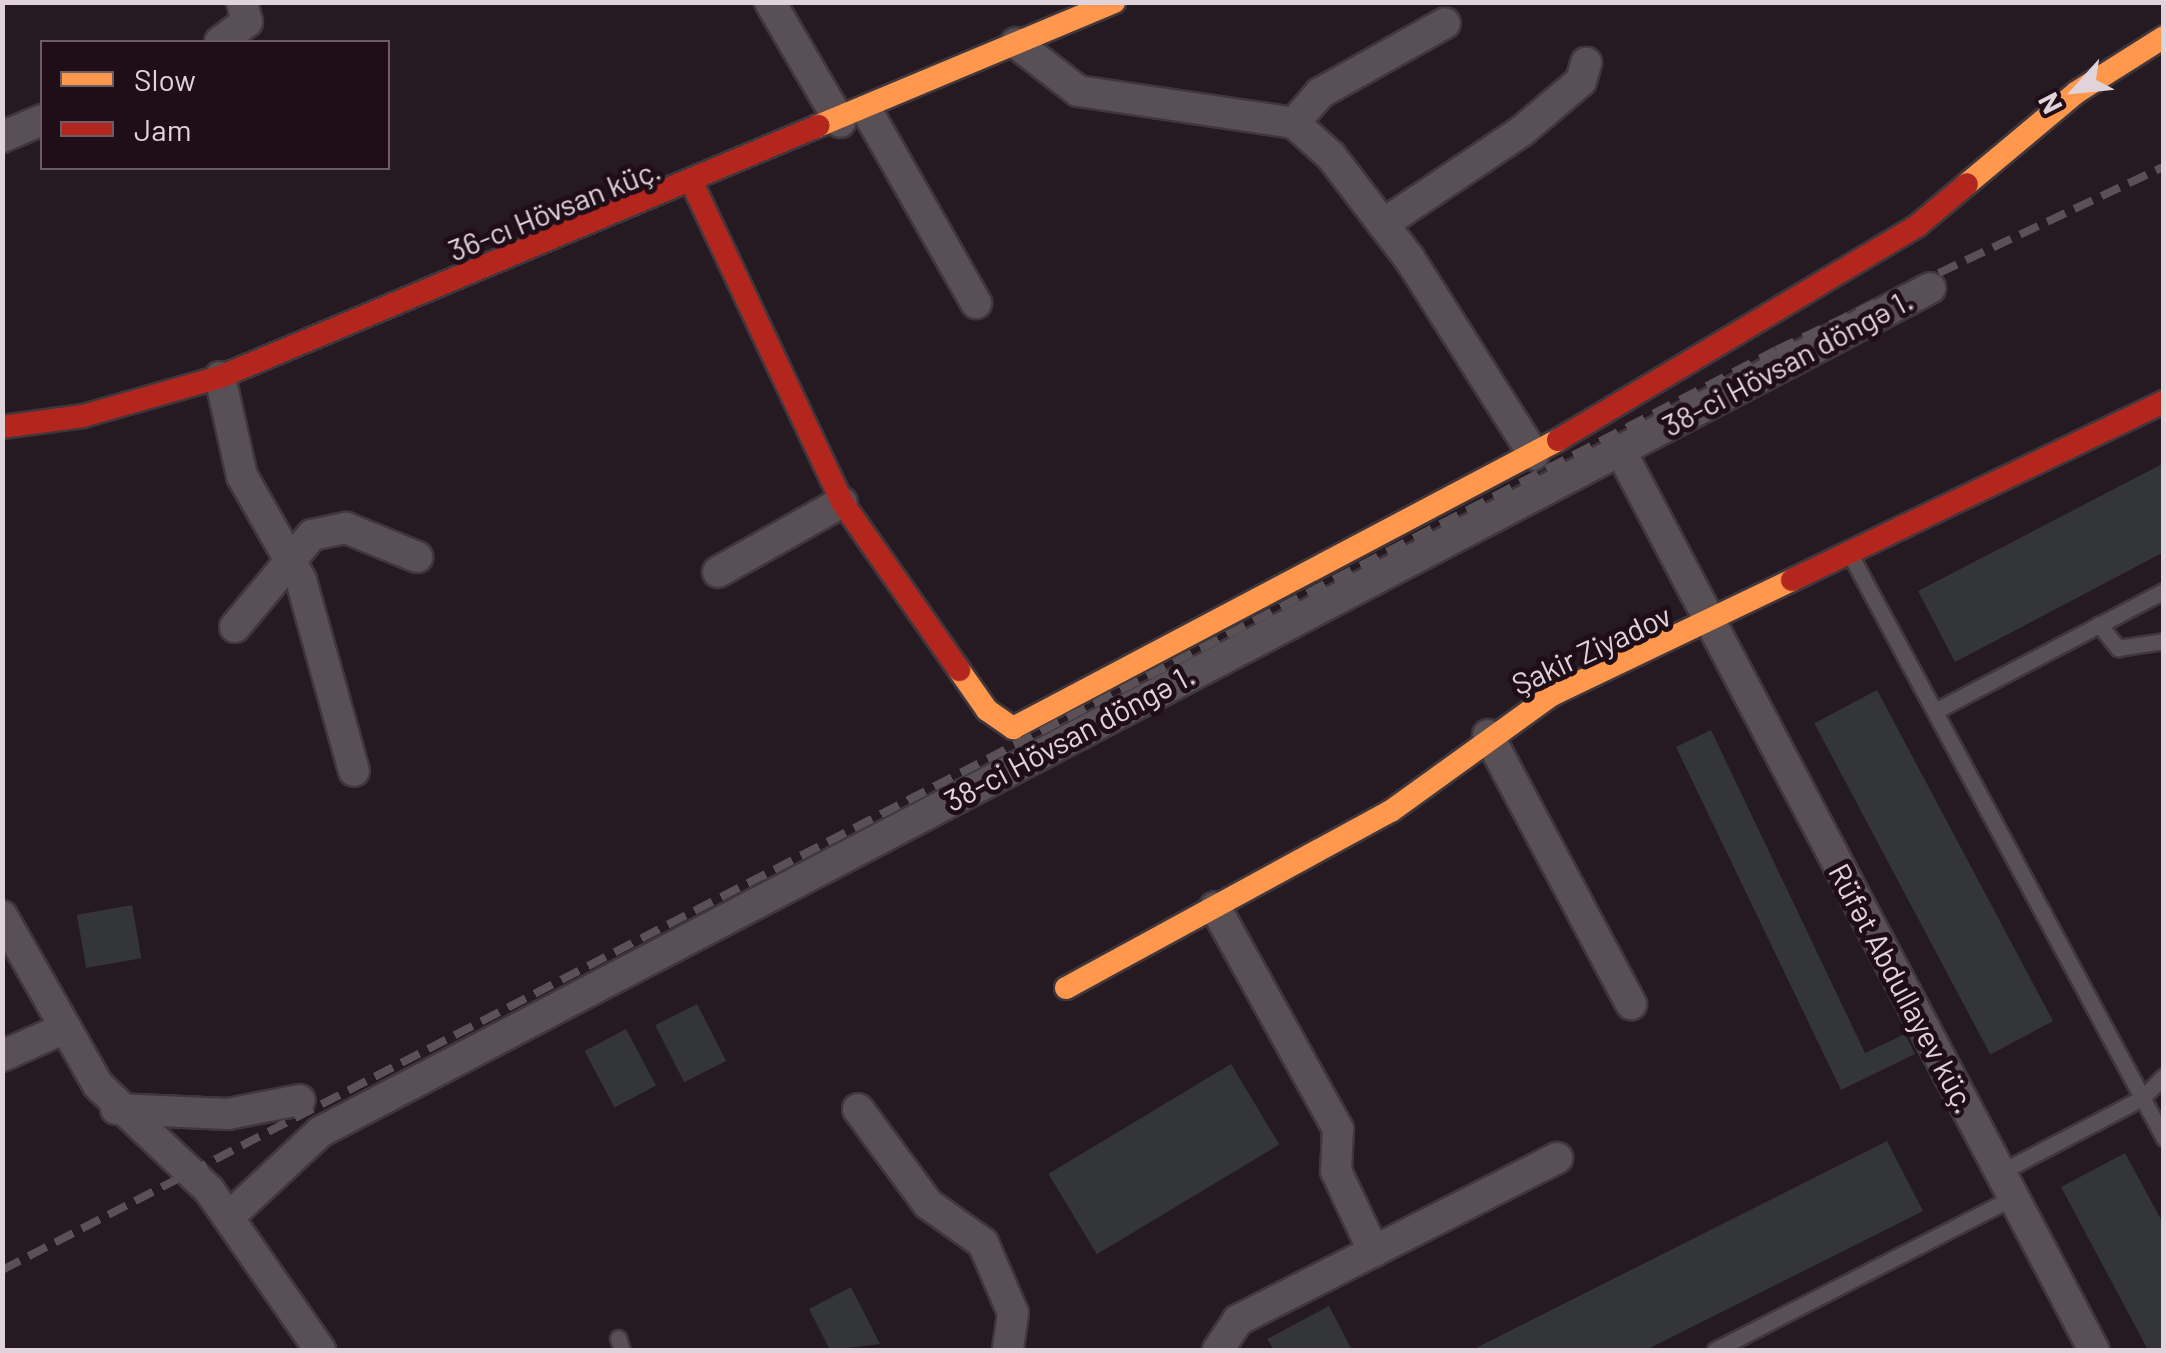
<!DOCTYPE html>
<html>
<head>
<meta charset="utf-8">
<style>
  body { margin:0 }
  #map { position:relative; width:2166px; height:1353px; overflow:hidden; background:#251a21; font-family:Barlow,sans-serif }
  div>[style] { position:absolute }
  .building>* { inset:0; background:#333539; transform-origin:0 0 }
  .roads { filter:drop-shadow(2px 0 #3f373c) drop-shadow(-2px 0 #3f373c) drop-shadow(0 2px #3f373c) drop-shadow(0 -2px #3f373c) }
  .lane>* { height:15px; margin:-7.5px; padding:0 7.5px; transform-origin:7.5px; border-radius:7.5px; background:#595056 }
  .street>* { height:30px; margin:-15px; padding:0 15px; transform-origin:15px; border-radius:15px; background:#595056 }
  .slow>* { height:22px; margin:-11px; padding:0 11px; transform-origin:11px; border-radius:11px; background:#ff974d }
  .jam>* { height:22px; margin:-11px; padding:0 11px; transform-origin:11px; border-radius:11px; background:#b3261e }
  .rail>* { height:8px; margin-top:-4px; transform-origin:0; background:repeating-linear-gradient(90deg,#595156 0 20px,transparent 0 30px) }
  span { translate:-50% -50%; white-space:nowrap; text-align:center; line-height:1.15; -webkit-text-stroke:10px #1f0d18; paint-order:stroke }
  .street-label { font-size:30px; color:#e0d3da }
  .frame { position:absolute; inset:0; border:5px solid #e0d3da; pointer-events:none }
  .legend { position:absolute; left:40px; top:40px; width:350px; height:130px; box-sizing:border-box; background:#1f0d18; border:2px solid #6c5c66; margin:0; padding:12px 18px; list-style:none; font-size:30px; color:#e0d3da }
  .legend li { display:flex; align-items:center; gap:20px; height:50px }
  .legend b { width:50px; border:2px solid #6c5c66 }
  .north { position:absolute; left:2026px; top:40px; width:100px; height:100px; -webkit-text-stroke:8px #1f0d18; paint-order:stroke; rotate:243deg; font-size:28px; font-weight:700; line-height:40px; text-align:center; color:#e0d3da }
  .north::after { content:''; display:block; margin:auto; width:35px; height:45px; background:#e0d3da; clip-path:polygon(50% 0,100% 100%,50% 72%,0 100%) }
</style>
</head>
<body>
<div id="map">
  <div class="building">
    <div style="clip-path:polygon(2164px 463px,2164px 552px,1955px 662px,1918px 591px)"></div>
    <div style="left:1877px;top:690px;width:375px;height:71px;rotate:62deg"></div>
    <div style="clip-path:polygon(1711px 730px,1865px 1053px,1905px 1034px,1915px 1054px,1841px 1090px,1676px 747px)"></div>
    <div style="left:132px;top:905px;width:54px;height:56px;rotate:80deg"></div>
    <div style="left:697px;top:1004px;width:64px;height:47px;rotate:63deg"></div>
    <div style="left:626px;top:1029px;width:64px;height:47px;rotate:62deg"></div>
    <div style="left:1231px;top:1064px;width:94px;height:213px;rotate:59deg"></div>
    <div style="clip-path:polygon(1887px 1141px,1923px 1211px,1646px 1350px,1472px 1350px)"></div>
    <div style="clip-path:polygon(2125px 1153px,2164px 1225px,2164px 1350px,2148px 1350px,2061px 1187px)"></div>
    <div style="clip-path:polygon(851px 1287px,880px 1344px,830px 1350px,809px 1309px)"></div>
    <div style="clip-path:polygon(1329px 1306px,1352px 1350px,1274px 1350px,1267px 1339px)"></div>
  </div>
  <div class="roads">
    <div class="lane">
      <div style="left:1851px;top:556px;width:661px;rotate:61.73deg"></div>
      <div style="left:2099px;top:624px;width:31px;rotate:52deg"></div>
      <div style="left:2118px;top:648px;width:47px;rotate:-8.7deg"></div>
      <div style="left:1935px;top:711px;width:259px;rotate:-27.7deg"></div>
      <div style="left:2001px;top:1172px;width:159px;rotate:-27.7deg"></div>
      <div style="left:2142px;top:1098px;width:31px;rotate:-45deg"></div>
      <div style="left:618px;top:1338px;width:13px;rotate:72deg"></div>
      <div style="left:1715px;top:1350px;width:336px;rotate:-27.1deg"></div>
    </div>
    <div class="street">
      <div style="left:770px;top:2px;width:139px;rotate:59.7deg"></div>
      <div style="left:220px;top:42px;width:34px;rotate:-37deg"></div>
      <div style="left:247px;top:22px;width:21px;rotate:-104deg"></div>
      <div style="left:1016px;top:43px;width:78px;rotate:37.7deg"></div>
      <div style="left:1078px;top:91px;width:218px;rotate:8.4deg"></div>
      <div style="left:1294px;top:123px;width:50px;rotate:41.7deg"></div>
      <div style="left:1331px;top:156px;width:128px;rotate:52.6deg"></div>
      <div style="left:1409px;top:258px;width:233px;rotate:57.6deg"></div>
      <div style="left:867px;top:111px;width:221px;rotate:60.4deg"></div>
      <div style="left:1294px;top:123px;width:40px;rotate:-49deg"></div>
      <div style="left:1320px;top:93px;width:143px;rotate:-29.2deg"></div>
      <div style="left:2px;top:137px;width:43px;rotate:-23deg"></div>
      <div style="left:1383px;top:224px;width:167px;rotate:-33.8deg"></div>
      <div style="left:1522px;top:131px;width:77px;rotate:-40.3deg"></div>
      <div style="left:1581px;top:81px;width:19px;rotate:-74deg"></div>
      <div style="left:220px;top:377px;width:101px;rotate:77.5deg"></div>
      <div style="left:242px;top:476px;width:120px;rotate:60.4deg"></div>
      <div style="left:301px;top:580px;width:198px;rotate:74.5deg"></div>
      <div style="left:1620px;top:450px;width:1017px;rotate:62.23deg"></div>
      <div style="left:718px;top:572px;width:142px;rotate:-29.4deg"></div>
      <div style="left:235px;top:627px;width:120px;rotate:-50.1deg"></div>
      <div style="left:312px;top:535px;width:35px;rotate:-12deg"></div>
      <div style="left:346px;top:528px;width:77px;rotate:22.2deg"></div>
      <div style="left:1488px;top:735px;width:305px;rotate:62deg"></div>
      <div style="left:1215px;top:907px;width:254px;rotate:61deg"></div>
      <div style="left:1338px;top:1129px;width:42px;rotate:92.7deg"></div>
      <div style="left:1336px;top:1171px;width:89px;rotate:64.9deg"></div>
      <div style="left:2px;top:916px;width:194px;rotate:60.4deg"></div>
      <div style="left:98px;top:1085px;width:153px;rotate:43.4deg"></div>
      <div style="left:209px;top:1190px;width:195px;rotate:55.2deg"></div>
      <div style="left:2px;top:1056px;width:69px;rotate:-24deg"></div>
      <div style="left:116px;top:1109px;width:112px;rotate:2.6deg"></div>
      <div style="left:228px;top:1114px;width:73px;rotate:-11deg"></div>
      <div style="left:858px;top:1109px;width:118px;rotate:53.6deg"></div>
      <div style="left:928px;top:1204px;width:67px;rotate:35.3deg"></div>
      <div style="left:983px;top:1243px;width:76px;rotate:66.8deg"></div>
      <div style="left:1013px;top:1313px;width:37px;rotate:98deg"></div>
      <div style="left:230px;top:1216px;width:123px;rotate:-43deg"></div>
      <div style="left:320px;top:1132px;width:1818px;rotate:-27.66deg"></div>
      <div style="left:1218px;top:1350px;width:36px;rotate:-56deg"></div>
      <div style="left:1238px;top:1320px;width:358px;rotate:-26.9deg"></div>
    </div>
    <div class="slow">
      <div style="left:818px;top:126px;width:321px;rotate:-22.7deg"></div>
      <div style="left:1967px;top:184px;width:143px;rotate:-39.9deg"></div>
      <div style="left:2077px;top:92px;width:103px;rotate:-32.3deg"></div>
      <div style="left:959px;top:670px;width:49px;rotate:55deg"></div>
      <div style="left:987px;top:710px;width:32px;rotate:35deg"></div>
      <div style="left:1013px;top:728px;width:616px;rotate:-27.85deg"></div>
      <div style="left:1066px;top:988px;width:370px;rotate:-28.6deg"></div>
      <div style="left:1391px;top:811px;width:198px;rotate:-35.8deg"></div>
      <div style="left:1552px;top:695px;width:266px;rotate:-25.6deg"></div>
    </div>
    <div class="jam">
      <div style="left:693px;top:185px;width:350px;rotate:64.8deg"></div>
      <div style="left:842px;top:502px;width:205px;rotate:55.1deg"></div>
      <div style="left:2px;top:427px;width:82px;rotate:-7.7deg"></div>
      <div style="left:83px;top:416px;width:142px;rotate:-15.9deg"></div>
      <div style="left:220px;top:377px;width:649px;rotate:-22.77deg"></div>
      <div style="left:1558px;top:440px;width:418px;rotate:-30.8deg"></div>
      <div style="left:1917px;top:226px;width:65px;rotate:-40deg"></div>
      <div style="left:1792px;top:580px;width:412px;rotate:-25.6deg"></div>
    </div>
  </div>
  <div class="rail">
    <div style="left:2px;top:1270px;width:1998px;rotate:-27.41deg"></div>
    <div style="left:1776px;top:350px;width:429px;rotate:-25.3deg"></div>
  </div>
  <div class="street-label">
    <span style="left:554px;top:209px;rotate:-22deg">36-cı Hövsan küç.</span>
    <span style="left:1787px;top:362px;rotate:-28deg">38-ci Hövsan döngə 1.</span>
    <span style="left:1591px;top:649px;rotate:-25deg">Şakir Ziyadov</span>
    <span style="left:1069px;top:737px;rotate:-28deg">38-ci Hövsan döngə 1.</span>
    <span style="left:1903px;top:988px;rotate:62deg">Rüfət Abdullayev küç.</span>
  </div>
  <div class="frame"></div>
  <ul class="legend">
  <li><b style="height:12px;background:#ff974d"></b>Slow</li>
  <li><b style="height:12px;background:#b3261e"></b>Jam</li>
  </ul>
  <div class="north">N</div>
</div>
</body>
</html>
